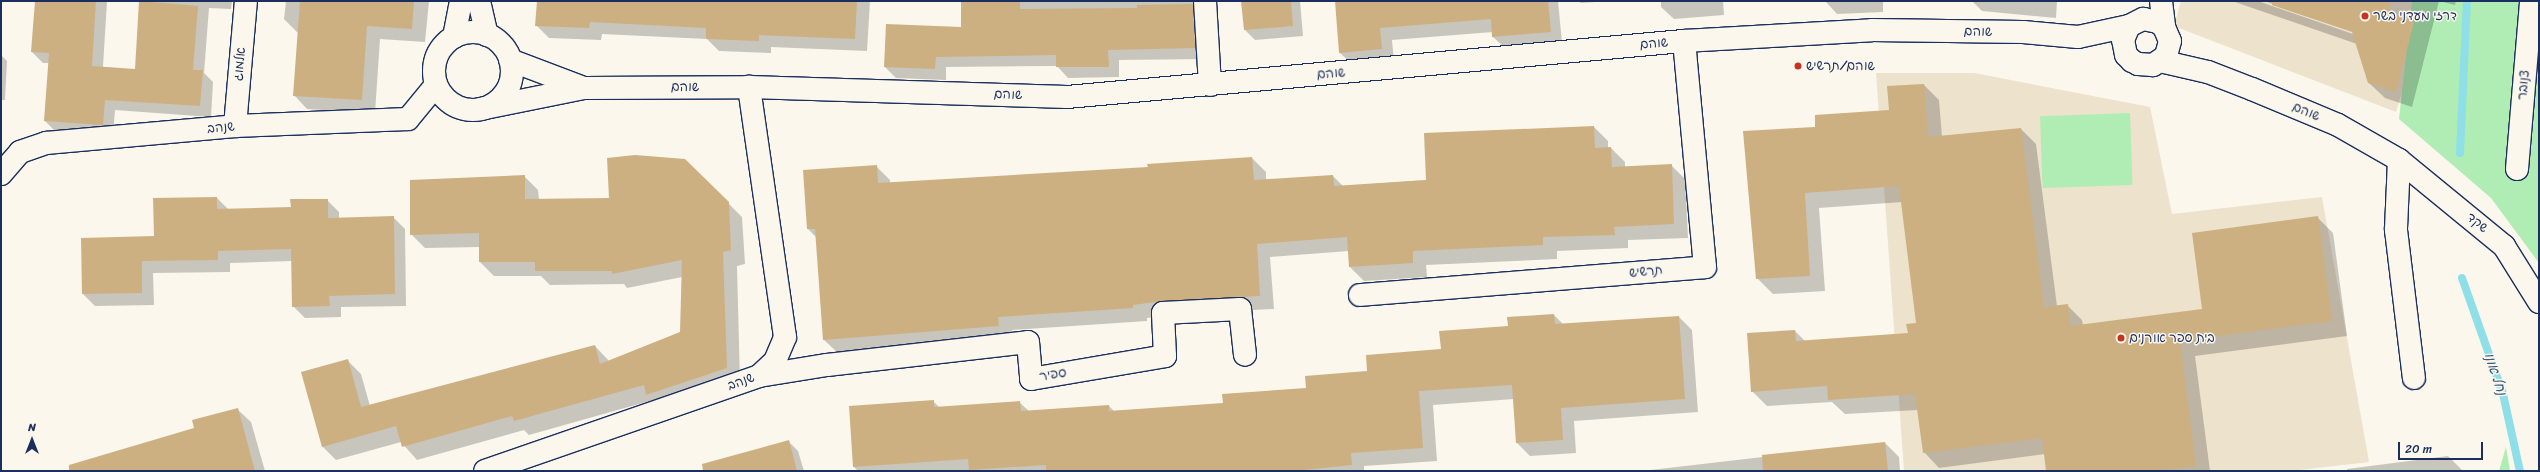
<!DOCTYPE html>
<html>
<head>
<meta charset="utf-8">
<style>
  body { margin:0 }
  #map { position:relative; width:2540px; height:472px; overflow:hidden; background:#fbf7ec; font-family:Sriracha,"Playpen Sans Hebrew",sans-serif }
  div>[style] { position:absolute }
  .built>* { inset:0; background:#ede2cc }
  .green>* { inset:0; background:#afedb4; transform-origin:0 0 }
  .shadow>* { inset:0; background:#0003 }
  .stream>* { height:8px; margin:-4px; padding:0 4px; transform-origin:4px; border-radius:4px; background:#8edfe8 }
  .building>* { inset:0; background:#cdb082 }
  .roads { filter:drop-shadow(1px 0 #1b2f5e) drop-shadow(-1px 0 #1b2f5e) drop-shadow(0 1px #1b2f5e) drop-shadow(0 -1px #1b2f5e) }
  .minor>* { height:22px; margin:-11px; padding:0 11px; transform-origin:11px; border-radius:11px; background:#fbf7ec }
  .minor>.ring { margin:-11px; padding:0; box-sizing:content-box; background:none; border:22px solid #fbf7ec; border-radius:50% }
  .dots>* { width:11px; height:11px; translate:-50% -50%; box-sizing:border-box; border:2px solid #fbf7ec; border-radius:50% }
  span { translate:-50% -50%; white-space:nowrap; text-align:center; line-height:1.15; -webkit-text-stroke:3px #fbf7ec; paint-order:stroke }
  .poi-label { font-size:13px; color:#1b2f5e }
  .left { translate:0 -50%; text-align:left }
  .street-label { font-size:13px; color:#1b2f5e }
  .water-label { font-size:14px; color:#385b80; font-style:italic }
  .frame { position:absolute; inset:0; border:2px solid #1b2f5e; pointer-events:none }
  .north { position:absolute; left:12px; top:420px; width:40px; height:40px; -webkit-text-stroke:3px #fbf7ec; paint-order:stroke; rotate:0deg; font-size:11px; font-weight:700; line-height:16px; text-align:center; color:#1b2f5e }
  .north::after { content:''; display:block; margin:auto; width:14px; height:18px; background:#1b2f5e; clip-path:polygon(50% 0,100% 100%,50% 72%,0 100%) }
  .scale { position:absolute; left:2398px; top:442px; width:85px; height:18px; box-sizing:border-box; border:2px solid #1b2f5e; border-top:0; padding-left:5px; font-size:12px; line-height:14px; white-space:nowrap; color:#1b2f5e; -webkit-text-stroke:3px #fbf7ec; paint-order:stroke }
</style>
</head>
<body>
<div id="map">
  <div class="built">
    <div style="clip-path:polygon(2181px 1px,2412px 1px,2428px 5px,2396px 112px,2174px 26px)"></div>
    <div style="clip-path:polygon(1876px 73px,1974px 73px,2150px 107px,2172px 214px,2322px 197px,2369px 462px,2291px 471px,1904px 471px)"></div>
  </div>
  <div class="green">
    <div style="clip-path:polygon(2412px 1px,2521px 1px,2539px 18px,2539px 263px,2491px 198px,2399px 119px)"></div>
    <div style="left:2130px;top:113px;width:72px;height:90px;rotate:88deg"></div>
    <div style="clip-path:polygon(2506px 447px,2510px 471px,2499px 471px)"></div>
  </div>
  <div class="shadow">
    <div style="clip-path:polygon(36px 1px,107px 1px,103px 67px,136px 70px,140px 1px,232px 1px,231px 9px,209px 8px,204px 73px,213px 82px,211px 117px,115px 110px,113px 136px,56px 132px,45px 121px,49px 63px,43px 63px,32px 52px)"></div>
    <div style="clip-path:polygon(286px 1px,429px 1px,425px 42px,380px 39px,375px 113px,307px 109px,294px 95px,298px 33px,284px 19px)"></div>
    <div style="clip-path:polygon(538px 1px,870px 1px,867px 51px,771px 47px,771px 53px,719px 51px,707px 39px,602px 34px,601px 40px,549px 38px,536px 25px)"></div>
    <div style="clip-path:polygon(962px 1px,1199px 1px,1206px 59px,1119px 60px,1119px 77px,1068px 78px,1057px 66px,946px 67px,946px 80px,896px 78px,885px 67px,962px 28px)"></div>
    <div style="clip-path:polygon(1242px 1px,1300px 1px,1303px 36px,1255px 40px,1245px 30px)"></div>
    <div style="clip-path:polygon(1336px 1px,1558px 1px,1562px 43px,1505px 48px,1493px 37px,1493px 32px,1392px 40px,1394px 61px,1352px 64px,1340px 53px)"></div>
    <div style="clip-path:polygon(1578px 1px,1610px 1px,1581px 3px)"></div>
    <div style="clip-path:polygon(1661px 1px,1723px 1px,1724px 15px,1674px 19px,1661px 7px)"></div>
    <div style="clip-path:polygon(1825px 1px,1883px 1px,1883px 12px,1837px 14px)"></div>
    <div style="clip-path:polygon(1972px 1px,2057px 1px,2056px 18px,1982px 11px)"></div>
    <div style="clip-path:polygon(2232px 1px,2258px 1px,2356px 35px,2357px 33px,2264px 1px,2456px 1px,2455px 5px,2439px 1px,2412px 107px,2385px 98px,2368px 82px,2357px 44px)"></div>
    <div style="clip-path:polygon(1px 55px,7px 61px,5px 100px,1px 100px)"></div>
    <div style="clip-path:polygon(1924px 85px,1939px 100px,1942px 137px,2021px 129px,2036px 144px,2057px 306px,2067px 305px,2082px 320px,2083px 325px,2203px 310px,2318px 218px,2333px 233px,2347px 336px,2195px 356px,2210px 471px,2047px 471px,2045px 454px,1939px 468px,1924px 452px,1918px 410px,1845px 414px,1832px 402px,1767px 406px,1752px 391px,1795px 331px,1805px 341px,1909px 334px,1917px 324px,1902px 202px,1819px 208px,1825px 291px,1773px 294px,1757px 278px,1817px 128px,1890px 111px)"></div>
    <div style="clip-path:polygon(1594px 127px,1608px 141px,1608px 148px,1611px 148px,1625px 162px,1625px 167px,1671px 165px,1685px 179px,1688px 238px,1628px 240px,1628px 248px,1557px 251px,1557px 259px,1426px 265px,1427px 277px,1364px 281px,1350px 267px,1349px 251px,1270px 257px,1274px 309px,1177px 314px,1147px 318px,1147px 321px,1012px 330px,1012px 340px,838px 353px,824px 340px,817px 238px,808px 229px,876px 166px,890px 180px,890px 183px,1149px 168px,1252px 158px,1266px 172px,1266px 181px,1333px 176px,1343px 186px,1427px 180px)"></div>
    <div style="clip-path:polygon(524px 176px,538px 190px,539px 200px,728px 203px,742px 217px,745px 264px,737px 266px,740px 382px,661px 408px,653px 400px,529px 435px,524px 430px,417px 460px,401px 442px,336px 460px,323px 447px,347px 360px,361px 374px,370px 406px,595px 346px,609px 361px,681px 332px,682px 277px,627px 288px,624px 284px,550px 285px,541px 276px,494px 276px,480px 262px,480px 247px,425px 248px,411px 234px)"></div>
    <div style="clip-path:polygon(217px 198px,229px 210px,292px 208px,327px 200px,339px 212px,339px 219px,393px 217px,405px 229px,406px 306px,341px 307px,341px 317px,305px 318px,293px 306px,292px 261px,230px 263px,230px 272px,153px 273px,154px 305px,95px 306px,83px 294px,82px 239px,155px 237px)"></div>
    <div style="clip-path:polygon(1554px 315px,1563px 324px,1679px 317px,1692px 330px,1698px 412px,1574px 421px,1576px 453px,1530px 456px,1517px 443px,1514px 399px,1433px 405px,1437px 461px,1364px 466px,1364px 471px,858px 471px,854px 467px,933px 401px,940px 408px,1020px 403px,1029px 411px,1109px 406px,1114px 411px,1224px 404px,1307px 389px,1368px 372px,1442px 350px,1509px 327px)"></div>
    <div style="clip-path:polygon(237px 409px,251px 422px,265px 471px,100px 471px)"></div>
    <div style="clip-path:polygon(788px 441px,798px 451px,804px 471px,726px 471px)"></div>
    <div style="clip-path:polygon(1885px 443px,1899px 457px,1900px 471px,1642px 471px)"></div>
    <div style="clip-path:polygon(2448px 456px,2463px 471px,2347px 471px,2347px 469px)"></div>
  </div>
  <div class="stream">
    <div style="left:2460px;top:153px;width:152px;rotate:-87.4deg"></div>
    <div style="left:2462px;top:278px;width:123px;rotate:70.5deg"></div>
    <div style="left:2503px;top:394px;width:79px;rotate:77.6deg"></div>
  </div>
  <div class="building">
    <div style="clip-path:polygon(35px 1px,96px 1px,92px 66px,135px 69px,139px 1px,198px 6px,193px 70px,203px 70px,200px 106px,105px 100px,103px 125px,44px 121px,49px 53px,31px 52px)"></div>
    <div style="clip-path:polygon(300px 1px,414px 1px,412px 29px,367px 26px,362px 100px,293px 96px)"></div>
    <div style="clip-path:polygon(537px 1px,857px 1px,855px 39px,759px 35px,759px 41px,706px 39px,706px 28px,590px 22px,589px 28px,535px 26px)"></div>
    <div style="clip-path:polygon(961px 1px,1020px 1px,1020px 9px,1137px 8px,1137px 5px,1193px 4px,1195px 48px,1108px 50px,1109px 67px,1056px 67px,1056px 55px,936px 57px,935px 69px,884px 67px,886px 24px,961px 27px)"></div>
    <div style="clip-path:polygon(1241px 1px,1291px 1px,1293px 26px,1244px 30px)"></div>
    <div style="clip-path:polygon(1335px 1px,1548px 1px,1551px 32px,1492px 37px,1491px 19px,1380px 28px,1382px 49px,1339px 53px)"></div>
    <div style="clip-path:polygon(2272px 1px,2390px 1px,2390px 13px,2414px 22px,2396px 92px,2368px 83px,2352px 32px,2272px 5px)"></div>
    <div style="clip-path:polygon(1924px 84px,1928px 137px,2021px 128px,2044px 307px,2068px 304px,2070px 326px,2202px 309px,2192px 233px,2318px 216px,2332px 321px,2180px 341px,2196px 466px,2155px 471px,2046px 471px,2042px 438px,1923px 453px,1915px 394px,1828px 400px,1827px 386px,1751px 392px,1747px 333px,1795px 330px,1796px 341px,1908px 333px,1906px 324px,1916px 323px,1899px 186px,1805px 193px,1810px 276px,1756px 279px,1743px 131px,1815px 127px,1815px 115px,1889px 110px,1887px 86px)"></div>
    <div style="clip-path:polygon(1594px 126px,1595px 148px,1611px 147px,1612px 167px,1672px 164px,1674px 224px,1614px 227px,1615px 235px,1543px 237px,1543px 245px,1413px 251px,1413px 263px,1349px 267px,1347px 237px,1257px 244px,1260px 296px,1162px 301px,1133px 305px,1133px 308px,998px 317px,999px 326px,823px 340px,815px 229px,807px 229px,803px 170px,877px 165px,878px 183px,1148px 167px,1147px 164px,1252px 157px,1254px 180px,1333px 175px,1334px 186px,1426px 180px,1424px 133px)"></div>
    <div style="clip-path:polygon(635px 155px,685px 159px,729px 202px,731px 250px,723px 252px,727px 368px,646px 395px,644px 385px,514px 421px,512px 416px,402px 447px,396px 426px,322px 447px,301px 372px,348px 359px,361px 407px,595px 345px,600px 364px,680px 332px,682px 260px,612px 274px,612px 271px,535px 271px,535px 262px,479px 262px,479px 233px,410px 235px,410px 180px,525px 175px,525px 199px,609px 198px,607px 158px)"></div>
    <div style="clip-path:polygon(217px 197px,217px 209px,291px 207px,290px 199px,328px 199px,328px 218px,394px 216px,395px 294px,329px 296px,330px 306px,292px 307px,291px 249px,218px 251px,218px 260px,142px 261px,142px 293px,82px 294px,81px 238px,154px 236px,153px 198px)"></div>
    <div style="clip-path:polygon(1554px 314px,1555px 324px,1679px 316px,1685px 399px,1561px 408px,1563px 440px,1516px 443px,1512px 385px,1419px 391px,1423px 448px,1351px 453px,1352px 465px,1295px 471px,1046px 471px,1046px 465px,969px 470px,968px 459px,853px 467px,849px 406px,934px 400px,934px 407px,1020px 401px,1021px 411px,1109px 405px,1109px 411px,1223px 403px,1222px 394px,1306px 388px,1305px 376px,1367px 371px,1366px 355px,1441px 349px,1439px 331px,1508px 326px,1507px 317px)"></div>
    <div style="clip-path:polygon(238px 408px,255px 471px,69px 471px,69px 465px,194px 428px,192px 420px)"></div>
    <div style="clip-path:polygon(789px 440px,797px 471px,703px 471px,702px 464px)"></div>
    <div style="clip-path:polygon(1885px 442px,1888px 471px,1763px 471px,1762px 455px)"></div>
  </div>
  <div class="roads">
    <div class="minor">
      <div style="left:479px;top:1px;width:35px;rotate:77deg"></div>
      <div style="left:1205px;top:1px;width:84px;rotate:86.6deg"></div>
      <div style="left:2161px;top:1px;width:26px;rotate:83deg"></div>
      <div class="ring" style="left:434px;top:32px;width:56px;height:56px"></div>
      <div style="left:454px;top:37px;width:37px;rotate:-79deg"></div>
      <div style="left:510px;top:60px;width:79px;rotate:20.7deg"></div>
      <div style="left:2160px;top:61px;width:49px;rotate:12.9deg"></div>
      <div style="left:2208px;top:72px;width:47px;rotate:21.1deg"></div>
      <div style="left:2252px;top:89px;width:93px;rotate:22.7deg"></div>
      <div style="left:2338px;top:125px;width:70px;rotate:29.8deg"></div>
      <div style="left:2399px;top:160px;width:136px;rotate:39.3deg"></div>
      <div style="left:2504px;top:246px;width:66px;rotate:58deg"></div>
      <div style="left:480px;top:109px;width:106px;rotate:-11.4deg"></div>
      <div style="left:584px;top:88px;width:165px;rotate:-0.3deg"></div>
      <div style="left:749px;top:87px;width:318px;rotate:1.8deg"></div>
      <div style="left:1067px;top:97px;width:620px;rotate:-5.19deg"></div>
      <div style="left:1684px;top:41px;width:188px;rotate:-3.3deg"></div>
      <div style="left:1872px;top:30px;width:151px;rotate:0.8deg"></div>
      <div style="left:2023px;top:32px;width:55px;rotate:5.2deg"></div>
      <div style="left:2078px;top:37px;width:52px;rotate:-12.2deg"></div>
      <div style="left:2129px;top:26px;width:16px;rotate:-27deg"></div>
      <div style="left:2143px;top:19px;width:15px;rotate:11deg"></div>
      <div style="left:2158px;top:22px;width:8px;rotate:40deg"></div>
      <div style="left:2164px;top:27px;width:15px;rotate:67deg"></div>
      <div style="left:2170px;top:41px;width:16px;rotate:105deg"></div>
      <div style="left:2166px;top:56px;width:16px;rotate:145deg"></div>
      <div style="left:2153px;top:65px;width:15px;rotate:-176deg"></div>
      <div style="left:2138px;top:64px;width:7px;rotate:-153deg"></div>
      <div style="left:2132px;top:61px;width:8px;rotate:-135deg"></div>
      <div style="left:2126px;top:55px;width:15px;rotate:-101deg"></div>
      <div style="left:2123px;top:40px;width:15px;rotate:-67deg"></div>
      <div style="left:235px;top:126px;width:125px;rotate:-85deg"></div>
      <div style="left:2399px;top:160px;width:70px;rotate:92.5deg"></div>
      <div style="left:2396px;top:230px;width:149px;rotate:83.1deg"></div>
      <div style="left:2517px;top:169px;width:169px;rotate:-85.2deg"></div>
      <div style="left:1px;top:174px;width:29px;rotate:-49deg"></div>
      <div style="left:20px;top:152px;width:28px;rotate:-19deg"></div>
      <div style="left:46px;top:143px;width:190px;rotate:-5.1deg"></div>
      <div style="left:235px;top:126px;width:173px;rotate:-2.3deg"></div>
      <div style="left:408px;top:119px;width:44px;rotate:-50.5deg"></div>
      <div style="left:1360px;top:295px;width:346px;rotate:-4.6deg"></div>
      <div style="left:1705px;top:267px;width:227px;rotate:-95.3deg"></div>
      <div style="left:759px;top:376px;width:69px;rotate:-9.2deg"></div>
      <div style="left:827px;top:365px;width:202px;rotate:-6.5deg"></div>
      <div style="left:1028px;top:342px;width:37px;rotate:85deg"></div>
      <div style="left:1031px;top:379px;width:136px;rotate:-9.7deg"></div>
      <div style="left:1165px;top:356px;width:43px;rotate:-92.7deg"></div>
      <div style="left:1163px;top:313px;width:77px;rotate:-3deg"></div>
      <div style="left:1240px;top:309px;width:46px;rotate:83.8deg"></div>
      <div style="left:485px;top:471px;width:290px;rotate:-19.1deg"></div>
      <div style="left:759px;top:376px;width:22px;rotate:-43deg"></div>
      <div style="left:775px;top:361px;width:26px;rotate:-67deg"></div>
      <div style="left:785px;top:337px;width:253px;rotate:-98.2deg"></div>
    </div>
  </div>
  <div class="dots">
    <div style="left:2365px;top:16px;background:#c8321e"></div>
    <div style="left:1798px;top:66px;background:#c8321e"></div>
    <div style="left:2121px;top:338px;background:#c8321e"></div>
  </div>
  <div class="poi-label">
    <span class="left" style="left:2373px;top:16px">דרזי מעדני בשר</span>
    <span class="left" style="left:1806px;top:66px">שוהם/תרשיש</span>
    <span class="left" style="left:2129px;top:338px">בית ספר אורנים</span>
  </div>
  <div class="street-label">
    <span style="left:1978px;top:32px;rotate:1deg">שוהם</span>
    <span style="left:1654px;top:44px;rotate:-5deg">שוהם</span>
    <span style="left:240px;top:64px;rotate:-85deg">אלמוג</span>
    <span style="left:1331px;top:74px;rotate:-5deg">שוהם</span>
    <span style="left:2524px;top:85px;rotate:-85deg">צנובר</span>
    <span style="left:685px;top:87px">שוהם</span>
    <span style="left:1008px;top:95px;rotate:2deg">שוהם</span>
    <span style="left:2306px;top:112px;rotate:22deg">שוהם</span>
    <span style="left:221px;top:128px;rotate:-5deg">שנהב</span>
    <span style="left:2477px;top:223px;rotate:39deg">שקד</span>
    <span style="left:1646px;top:272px;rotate:-5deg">תרשיש</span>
    <span style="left:1053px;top:375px;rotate:-10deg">ספיר</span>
    <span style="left:741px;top:382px;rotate:-20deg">שנהב</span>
  </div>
  <div class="water-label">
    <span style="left:2495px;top:374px;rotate:72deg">נחל אונו</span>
  </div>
  <div class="frame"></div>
  <div class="north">N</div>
  <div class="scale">20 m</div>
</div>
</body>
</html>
